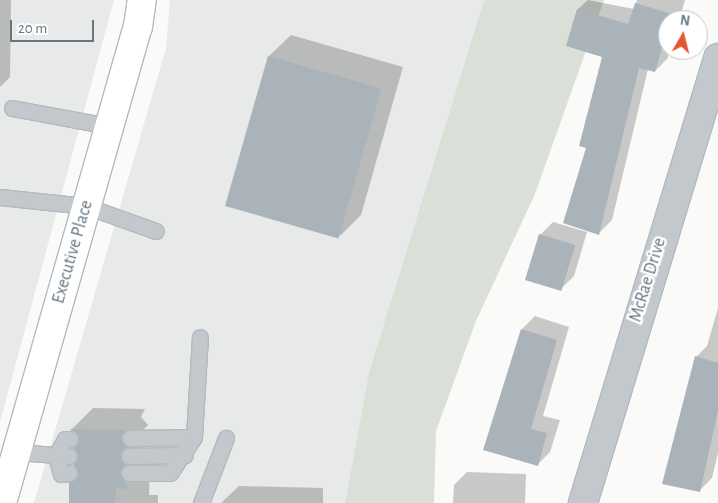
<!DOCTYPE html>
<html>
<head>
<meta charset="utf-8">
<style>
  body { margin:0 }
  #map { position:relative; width:718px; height:503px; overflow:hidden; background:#fafaf8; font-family:"Alegreya Sans",sans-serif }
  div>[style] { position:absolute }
  .built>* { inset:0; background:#e8e9e9 }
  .green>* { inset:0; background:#dadfd7 }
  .shadow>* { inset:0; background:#0003 }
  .building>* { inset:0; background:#aab3b9; transform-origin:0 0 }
  .roads { filter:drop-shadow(1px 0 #b3babf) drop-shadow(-1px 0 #b3babf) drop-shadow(0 1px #b3babf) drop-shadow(0 -1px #b3babf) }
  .lane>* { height:15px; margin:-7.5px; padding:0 7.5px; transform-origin:7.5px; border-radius:7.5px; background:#c3c8cc }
  .street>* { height:28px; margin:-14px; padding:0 14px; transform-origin:14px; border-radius:14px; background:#c3c8cc }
  .secondary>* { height:28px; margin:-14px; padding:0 14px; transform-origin:14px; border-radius:14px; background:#fff }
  span { translate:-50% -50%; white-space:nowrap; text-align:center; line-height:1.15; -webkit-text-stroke:5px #fff; paint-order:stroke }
  .street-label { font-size:18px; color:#657683 }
  .north { position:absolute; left:658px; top:10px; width:50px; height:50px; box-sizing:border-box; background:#fff; border:1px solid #c1c8cd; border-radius:50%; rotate:8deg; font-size:14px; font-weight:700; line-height:20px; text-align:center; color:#657683 }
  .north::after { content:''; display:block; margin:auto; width:18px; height:22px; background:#e4572e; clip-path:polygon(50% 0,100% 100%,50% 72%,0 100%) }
  .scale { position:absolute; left:10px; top:20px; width:84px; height:22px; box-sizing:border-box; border:2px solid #657683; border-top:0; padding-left:6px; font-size:15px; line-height:18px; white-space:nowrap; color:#657683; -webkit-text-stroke:4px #fff; paint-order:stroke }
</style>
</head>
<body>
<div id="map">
  <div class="built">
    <div style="clip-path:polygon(0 0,114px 0,0 422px)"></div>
    <div style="clip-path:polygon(170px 0,484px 0,369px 372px,345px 503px,34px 503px,166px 48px)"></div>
  </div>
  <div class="green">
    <div style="clip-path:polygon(484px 0,604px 0,535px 194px,476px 321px,436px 431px,434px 503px,345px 503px,369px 372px)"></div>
  </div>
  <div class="shadow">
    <div style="clip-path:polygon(0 0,11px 0,10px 77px,0 87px)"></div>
    <div style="clip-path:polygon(588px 0,634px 9px,637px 0,685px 0,679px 20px,668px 20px,668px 58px,655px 71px,648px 69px,612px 220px,599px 233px,588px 147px,603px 56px,568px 45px,578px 9px)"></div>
    <div style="clip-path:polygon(291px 35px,403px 67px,361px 215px,340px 236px,269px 56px)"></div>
    <div style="clip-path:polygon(553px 222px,587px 232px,574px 276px,561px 289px,540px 235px)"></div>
    <div style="clip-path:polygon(718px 308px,718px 453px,712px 478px,699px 491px,696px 357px,707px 346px)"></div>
    <div style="clip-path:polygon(535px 316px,569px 327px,543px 416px,560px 420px,550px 452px,537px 465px,485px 449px,522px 329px)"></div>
    <div style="clip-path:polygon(93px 408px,145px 409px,141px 417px,148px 425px,142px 431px,146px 442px,140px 451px,150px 461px,149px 495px,158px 495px,158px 503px,70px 503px,79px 475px,74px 465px,81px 439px,72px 429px)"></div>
    <div style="clip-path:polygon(467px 472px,526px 474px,525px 503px,453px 503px,454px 485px)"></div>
    <div style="clip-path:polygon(239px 486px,323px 488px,323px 503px,221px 503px)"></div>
  </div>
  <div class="building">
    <div style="clip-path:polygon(635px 3px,672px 14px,655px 72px,639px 68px,599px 235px,563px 223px,586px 148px,579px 146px,602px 57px,566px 46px,577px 9px,628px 24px)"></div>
    <div style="left:268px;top:56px;width:118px;height:156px;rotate:16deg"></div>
    <div style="left:539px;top:234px;width:38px;height:48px;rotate:17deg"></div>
    <div style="clip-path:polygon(521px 329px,557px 340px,531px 429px,547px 433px,538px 466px,483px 450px)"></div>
    <div style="clip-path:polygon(695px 356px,718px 363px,718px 411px,700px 492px,662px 484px)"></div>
    <div style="clip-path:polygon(70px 429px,125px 430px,121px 439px,128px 447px,121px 452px,125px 465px,120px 473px,129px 489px,116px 488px,115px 503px,69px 503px,69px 482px,78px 472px,73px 464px,78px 456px,73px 448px,79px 439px)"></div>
  </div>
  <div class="roads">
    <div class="lane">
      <div style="left:12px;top:108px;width:99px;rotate:10.5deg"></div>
      <div style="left:0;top:197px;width:86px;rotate:6deg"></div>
      <div style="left:86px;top:206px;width:74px;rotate:19.7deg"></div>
      <div style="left:130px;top:438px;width:64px;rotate:-0.9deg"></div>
      <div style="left:17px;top:452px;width:52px;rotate:4.4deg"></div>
      <div style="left:129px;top:456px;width:56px;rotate:-1deg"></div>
      <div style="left:69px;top:473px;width:8px;rotate:173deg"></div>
      <div style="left:61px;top:474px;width:19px;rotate:-106deg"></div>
      <div style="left:56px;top:456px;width:19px;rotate:-62deg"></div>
      <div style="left:65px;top:439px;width:5px"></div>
      <div style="left:129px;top:473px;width:41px"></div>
      <div style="left:170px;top:473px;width:43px;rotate:-56.3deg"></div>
      <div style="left:194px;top:437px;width:100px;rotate:-86.6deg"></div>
      <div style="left:201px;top:503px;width:70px;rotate:-69deg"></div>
    </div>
    <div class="street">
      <div style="left:583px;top:503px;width:465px;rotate:-73.1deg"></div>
    </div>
    <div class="secondary">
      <div style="left:2px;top:503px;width:495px;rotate:-74.1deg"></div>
      <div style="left:138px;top:27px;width:27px;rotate:-82deg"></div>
    </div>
  </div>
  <div class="street-label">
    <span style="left:73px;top:252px;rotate:-74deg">Executive Place</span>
    <span style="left:648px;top:280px;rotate:-73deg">McRae Drive</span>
  </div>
  <div class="north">N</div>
  <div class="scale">20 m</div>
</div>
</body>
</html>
